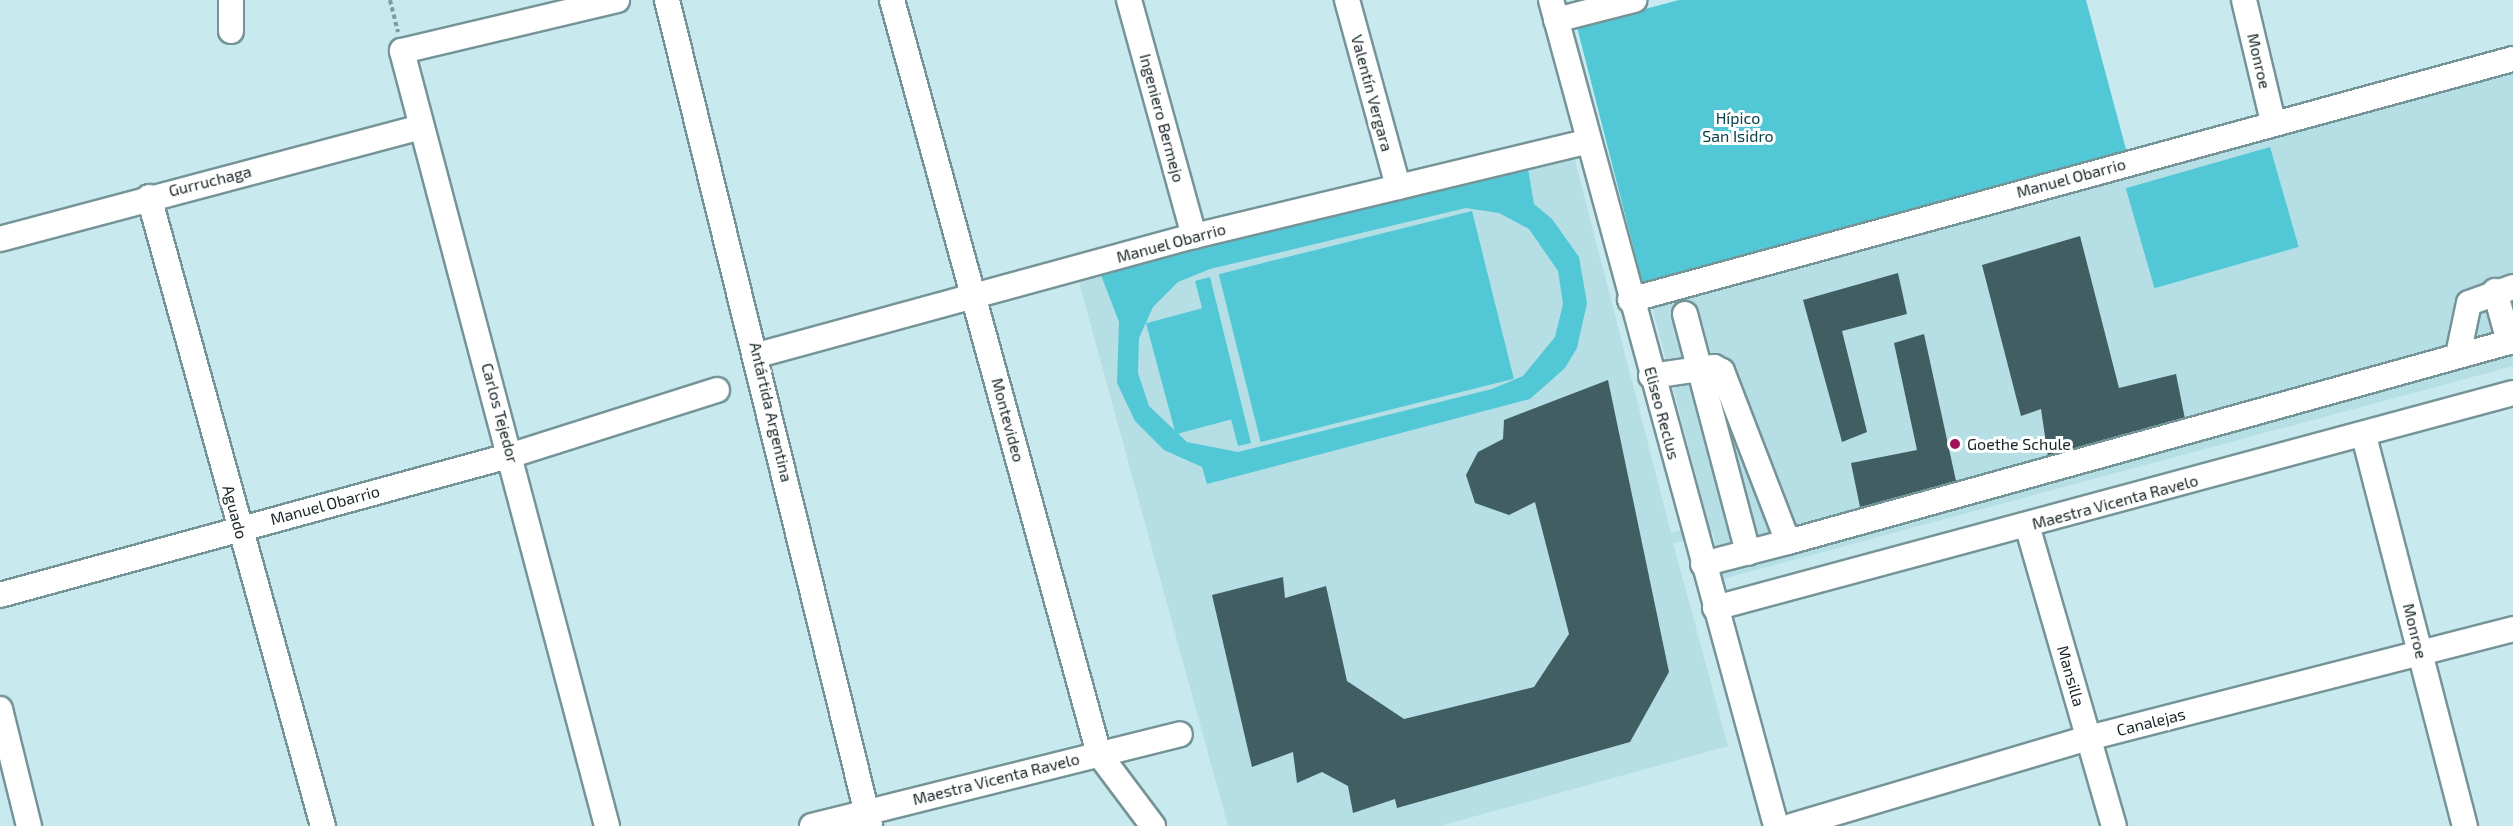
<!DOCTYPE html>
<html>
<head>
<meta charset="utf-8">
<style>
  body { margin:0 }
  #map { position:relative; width:2513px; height:826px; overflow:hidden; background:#c8e9ee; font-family:"Exo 2",sans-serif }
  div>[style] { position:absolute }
  .built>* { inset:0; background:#b5dee5 }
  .green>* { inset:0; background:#52c8d7; transform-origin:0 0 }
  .building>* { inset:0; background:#415e62 }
  .path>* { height:4px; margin-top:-2px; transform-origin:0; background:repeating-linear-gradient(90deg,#819a9d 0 4.5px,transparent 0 7.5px) }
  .roads { filter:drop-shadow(2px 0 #759498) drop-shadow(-2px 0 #759498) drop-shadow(0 2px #759498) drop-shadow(0 -2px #759498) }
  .minor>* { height:24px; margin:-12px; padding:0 12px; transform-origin:12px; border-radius:12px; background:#fff }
  .dots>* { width:16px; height:16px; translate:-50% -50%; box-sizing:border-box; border:3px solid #fff; border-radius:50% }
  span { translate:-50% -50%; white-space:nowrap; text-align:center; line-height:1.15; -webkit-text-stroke:6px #fff; paint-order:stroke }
  .street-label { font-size:16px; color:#192627 }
  .park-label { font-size:16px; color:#094249 }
  .poi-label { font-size:16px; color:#192627 }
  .left { translate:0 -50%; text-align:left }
</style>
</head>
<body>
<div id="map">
  <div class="built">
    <div style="clip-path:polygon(2513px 70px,2513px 366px,1722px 579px,1713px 533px,1673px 543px,1728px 746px,1440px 826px,1228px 826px,1077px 275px,1573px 152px,1671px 533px,1708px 522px,1652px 306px)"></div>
  </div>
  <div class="green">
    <div style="clip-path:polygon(1679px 0,2086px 0,2127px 153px,1643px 285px,1577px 27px)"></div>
    <div style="left:2270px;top:147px;width:104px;height:150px;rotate:74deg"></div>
    <div style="clip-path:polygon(evenodd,1527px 163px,1534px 204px,1552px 219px,1579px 257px,1587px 303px,1577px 348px,1565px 368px,1530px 399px,1207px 484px,1202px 467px,1164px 450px,1135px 421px,1117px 383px,1119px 322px,1099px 270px,1527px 163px,1466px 208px,1499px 213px,1529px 229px,1558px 271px,1563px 304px,1555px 337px,1523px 376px,1492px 389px,1238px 452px,1187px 442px,1149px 406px,1138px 373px,1139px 338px,1153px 307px,1178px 282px,1210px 269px,1466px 208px)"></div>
    <div style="left:1472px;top:211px;width:173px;height:261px;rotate:76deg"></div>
    <div style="clip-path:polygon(1210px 277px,1251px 443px,1238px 446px,1195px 281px)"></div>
    <div style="left:1203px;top:308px;width:115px;height:59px;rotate:75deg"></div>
  </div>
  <div class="building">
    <div style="clip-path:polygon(2080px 236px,2119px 388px,2176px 374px,2185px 419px,2048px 457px,2041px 409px,2021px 416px,1982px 265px)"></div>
    <div style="clip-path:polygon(1898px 273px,1907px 314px,1842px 331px,1867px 432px,1842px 442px,1803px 300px)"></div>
    <div style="clip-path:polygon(1924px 334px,1956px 481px,1860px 507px,1851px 463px,1917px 450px,1894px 343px)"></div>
    <div style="clip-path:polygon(1608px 380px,1669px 672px,1630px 742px,1397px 808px,1395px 799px,1353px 813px,1348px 786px,1322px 772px,1297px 783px,1293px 752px,1252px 767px,1212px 595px,1283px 577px,1285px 598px,1326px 586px,1347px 681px,1404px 719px,1534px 687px,1569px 634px,1535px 502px,1509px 515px,1475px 503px,1466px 475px,1478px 452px,1503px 439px,1504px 420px)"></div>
  </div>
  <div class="path">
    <div style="left:390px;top:0;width:33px;rotate:76deg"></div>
  </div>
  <div class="roads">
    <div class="minor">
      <div style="left:231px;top:0;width:31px;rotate:90deg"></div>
      <div style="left:667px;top:0;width:851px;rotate:76.19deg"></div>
      <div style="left:892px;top:0;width:782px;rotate:74.65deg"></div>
      <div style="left:1099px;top:754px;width:90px;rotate:53.1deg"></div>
      <div style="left:1129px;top:0;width:245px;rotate:74.6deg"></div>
      <div style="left:1347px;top:0;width:194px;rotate:74.7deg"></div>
      <div style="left:1551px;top:0;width:856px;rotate:74.76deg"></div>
      <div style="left:2244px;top:0;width:125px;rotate:76.6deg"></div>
      <div style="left:1556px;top:20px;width:81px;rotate:-14.4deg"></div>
      <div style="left:149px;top:197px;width:653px;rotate:74.54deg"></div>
      <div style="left:0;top:239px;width:436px;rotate:-14.9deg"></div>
      <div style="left:2495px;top:291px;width:53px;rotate:74.6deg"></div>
      <div style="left:1630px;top:300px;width:915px;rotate:-15.27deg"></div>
      <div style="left:1685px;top:314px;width:247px;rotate:75.2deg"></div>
      <div style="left:758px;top:355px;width:452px;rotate:-15.3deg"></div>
      <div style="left:1194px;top:236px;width:404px;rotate:-13.5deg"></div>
      <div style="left:2458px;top:355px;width:53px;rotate:-78.1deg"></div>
      <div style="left:2469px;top:303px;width:47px;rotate:-20deg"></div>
      <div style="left:1651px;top:376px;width:64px;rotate:-8.1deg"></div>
      <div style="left:1714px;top:367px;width:9px;rotate:27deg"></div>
      <div style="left:1722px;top:371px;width:183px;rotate:68.9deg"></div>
      <div style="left:1788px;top:542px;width:752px;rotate:-15.5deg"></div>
      <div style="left:2364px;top:436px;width:403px;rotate:75.5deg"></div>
      <div style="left:2027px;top:525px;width:313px;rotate:73.9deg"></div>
      <div style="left:1703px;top:564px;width:88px;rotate:-14.5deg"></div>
      <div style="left:0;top:595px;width:531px;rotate:-15.29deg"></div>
      <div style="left:512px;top:455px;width:215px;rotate:-17.6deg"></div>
      <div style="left:1715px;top:608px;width:826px;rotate:-15.08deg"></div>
      <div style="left:0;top:709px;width:121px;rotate:76.1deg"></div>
      <div style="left:607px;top:826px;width:802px;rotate:-104.82deg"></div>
      <div style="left:402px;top:51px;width:221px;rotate:-13.3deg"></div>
      <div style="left:812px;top:826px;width:379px;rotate:-14deg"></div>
      <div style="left:1791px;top:826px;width:311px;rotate:-16.5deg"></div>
      <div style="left:2089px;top:738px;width:438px;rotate:-14.4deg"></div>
    </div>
  </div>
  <div class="dots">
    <div style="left:1955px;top:444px;background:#a0125b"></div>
  </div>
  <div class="street-label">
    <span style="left:2259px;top:61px;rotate:77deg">Monroe</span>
    <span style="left:1372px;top:93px;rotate:75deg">Valentín Vergara</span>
    <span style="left:1162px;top:118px;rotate:75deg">Ingeniero Bermejo</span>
    <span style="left:2071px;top:178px;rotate:-15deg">Manuel Obarrio</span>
    <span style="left:210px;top:181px;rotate:-14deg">Gurruchaga</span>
    <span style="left:1171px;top:243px;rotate:-15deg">Manuel Obarrio</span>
    <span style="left:771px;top:412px;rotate:77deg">Antártida Argentina</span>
    <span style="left:500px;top:413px;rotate:75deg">Carlos Tejedor</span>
    <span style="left:1662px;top:413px;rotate:75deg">Eliseo Reclus</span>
    <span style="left:1008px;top:420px;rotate:75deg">Montevideo</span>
    <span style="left:2115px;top:502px;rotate:-15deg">Maestra Vicenta Ravelo</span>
    <span style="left:325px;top:505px;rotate:-15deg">Manuel Obarrio</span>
    <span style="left:235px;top:512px;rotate:75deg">Aguado</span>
    <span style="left:2415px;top:631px;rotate:76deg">Monroe</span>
    <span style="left:2071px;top:676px;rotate:74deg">Mansilla</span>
    <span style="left:2151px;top:722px;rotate:-14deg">Canalejas</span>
    <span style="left:996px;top:779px;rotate:-14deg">Maestra Vicenta Ravelo</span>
  </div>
  <div class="park-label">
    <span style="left:1738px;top:127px">Hípico<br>San Isidro</span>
  </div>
  <div class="poi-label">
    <span class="left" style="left:1967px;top:444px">Goethe Schule</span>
  </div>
</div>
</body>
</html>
